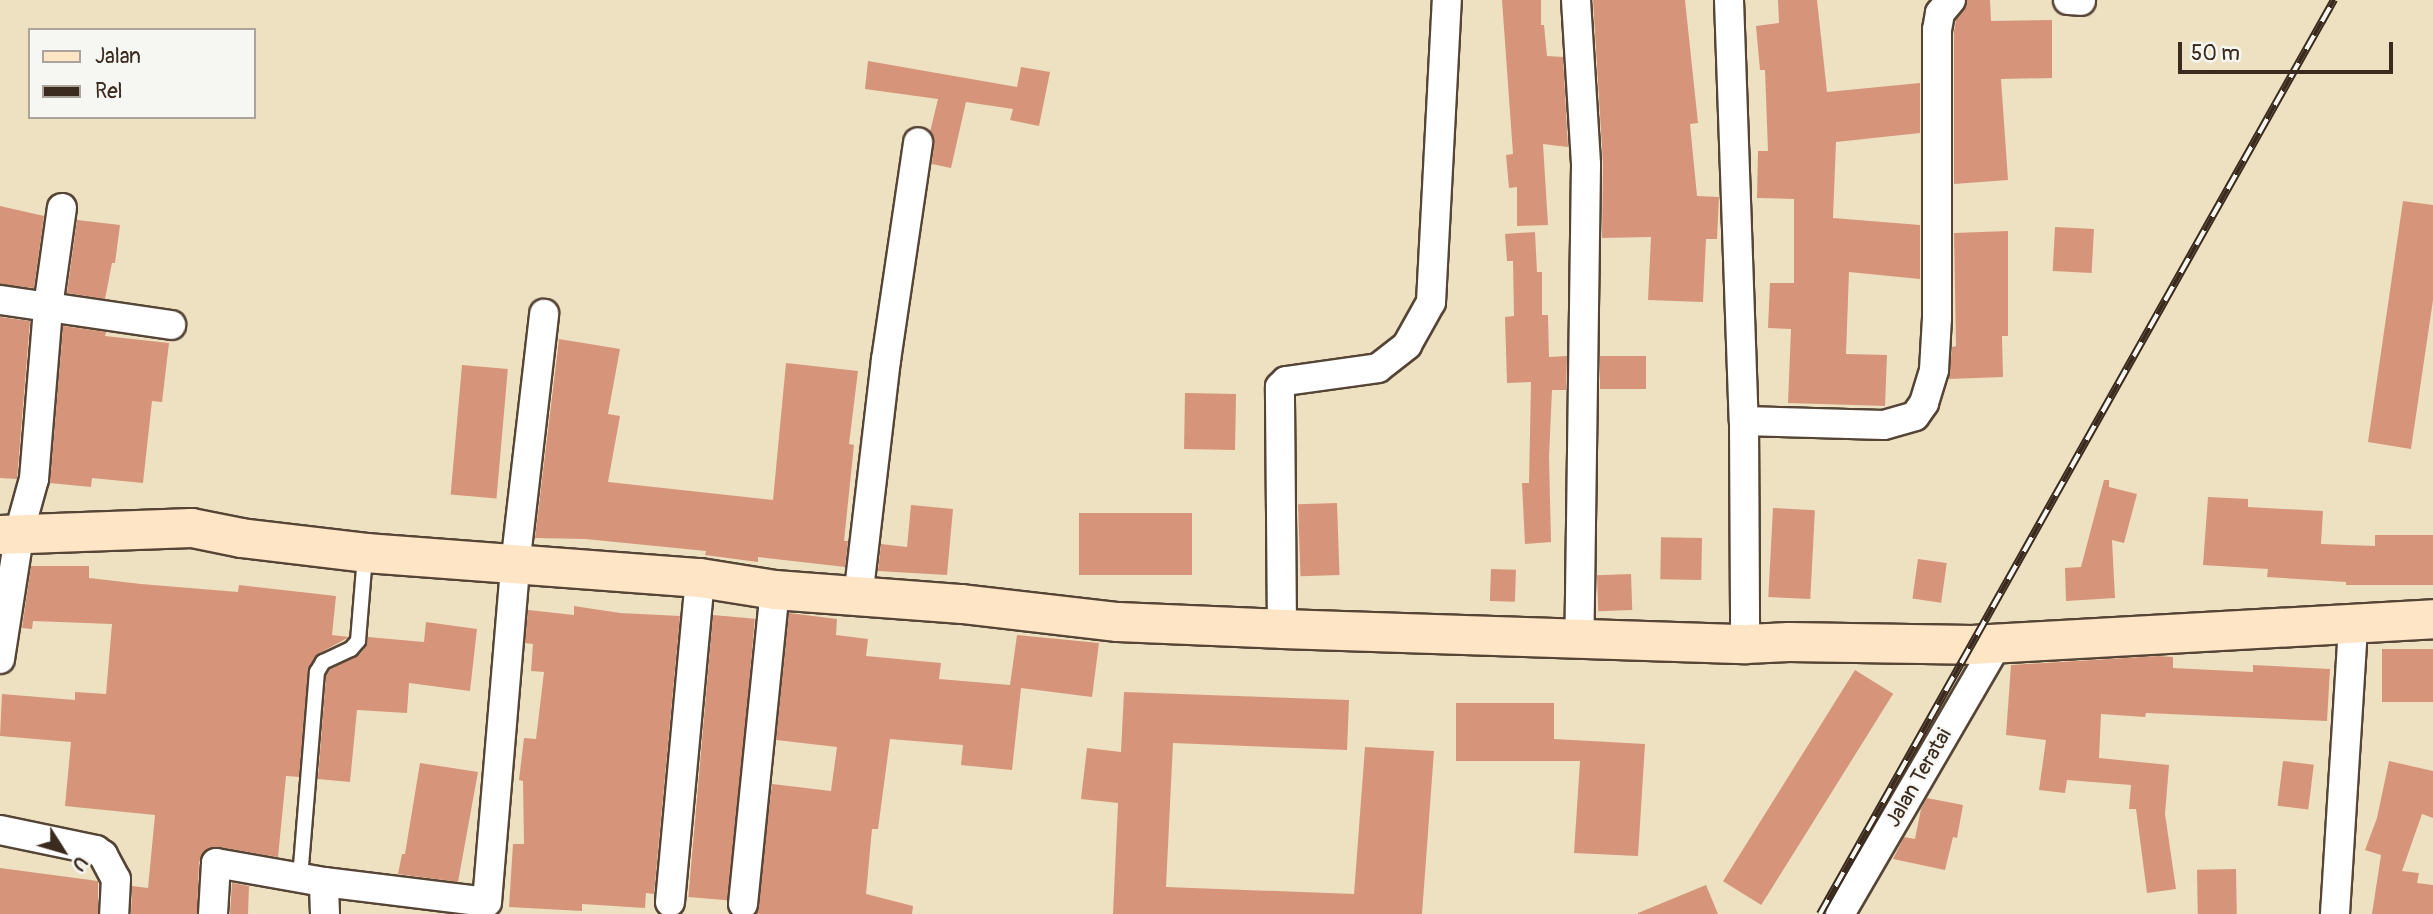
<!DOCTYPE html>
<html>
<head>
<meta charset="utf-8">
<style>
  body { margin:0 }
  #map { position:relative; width:2433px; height:914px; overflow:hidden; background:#ede1c1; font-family:Pangolin,sans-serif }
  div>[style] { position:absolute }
  .building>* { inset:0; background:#d6957a; transform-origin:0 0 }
  .roads { filter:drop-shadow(2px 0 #564536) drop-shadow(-2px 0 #564536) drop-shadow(0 2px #564536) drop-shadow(0 -2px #564536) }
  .lane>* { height:14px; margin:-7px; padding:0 7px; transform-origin:7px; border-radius:7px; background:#fff }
  .street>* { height:28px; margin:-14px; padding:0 14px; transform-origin:14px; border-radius:14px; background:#fff }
  .secondary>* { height:38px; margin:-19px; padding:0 19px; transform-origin:19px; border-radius:19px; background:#fee5c5 }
  .rail>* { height:8px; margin-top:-4px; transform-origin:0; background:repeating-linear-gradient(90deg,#f6f6f2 0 16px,#3b2a1e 0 32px); box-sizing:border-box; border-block:2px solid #3b2a1e }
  span { translate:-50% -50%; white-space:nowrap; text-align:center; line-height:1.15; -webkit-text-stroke:5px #f6f6f2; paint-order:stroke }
  .street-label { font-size:21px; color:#3b2a1e }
  .legend { position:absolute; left:28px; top:28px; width:228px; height:91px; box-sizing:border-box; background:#f6f6f2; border:2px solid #aba49d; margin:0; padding:9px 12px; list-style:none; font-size:21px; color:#3b2a1e }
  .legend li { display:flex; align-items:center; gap:14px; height:35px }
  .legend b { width:35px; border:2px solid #aba49d }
  .north { position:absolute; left:28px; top:816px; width:70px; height:70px; -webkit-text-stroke:5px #f6f6f2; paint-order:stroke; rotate:127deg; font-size:19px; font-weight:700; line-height:28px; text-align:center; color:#3b2a1e }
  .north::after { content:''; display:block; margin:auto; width:24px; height:32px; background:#3b2a1e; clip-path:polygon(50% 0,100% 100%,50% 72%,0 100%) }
  .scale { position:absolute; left:2178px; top:42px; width:215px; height:32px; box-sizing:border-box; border:4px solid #3b2a1e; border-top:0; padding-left:9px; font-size:21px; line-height:24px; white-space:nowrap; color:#3b2a1e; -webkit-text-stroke:5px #f6f6f2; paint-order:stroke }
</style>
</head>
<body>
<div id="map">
  <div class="building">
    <div style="clip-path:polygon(1502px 0,1541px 0,1541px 25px,1544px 25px,1547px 56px,1563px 57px,1568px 147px,1543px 144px,1548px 225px,1517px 226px,1517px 187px,1509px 188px,1506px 155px,1513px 154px)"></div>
    <div style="clip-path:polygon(1593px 0,1685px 0,1698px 123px,1690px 124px,1697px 196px,1719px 197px,1717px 239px,1706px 239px,1703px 302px,1648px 300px,1651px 237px,1602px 238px,1603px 164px)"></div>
    <div style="clip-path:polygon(1778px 0,1817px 0,1827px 92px,1920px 83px,1920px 133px,1836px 142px,1833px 218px,1920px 225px,1920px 279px,1849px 272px,1846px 354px,1887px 355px,1885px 406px,1788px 403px,1791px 329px,1768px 328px,1770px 283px,1794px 283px,1794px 199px,1757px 198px,1758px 151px,1768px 151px,1765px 70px,1760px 70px,1756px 26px,1779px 23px)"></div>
    <div style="clip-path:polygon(1967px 0,1990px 0,1991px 21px,2052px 20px,2052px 78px,2001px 79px,2008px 180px,1954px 184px,1954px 31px,1956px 20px)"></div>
    <div style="clip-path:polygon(868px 61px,1017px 87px,1021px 67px,1050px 72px,1039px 126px,1010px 120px,1013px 109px,966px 102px,951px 168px,932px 164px,934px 144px,930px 132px,938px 99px,865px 89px)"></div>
    <div style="clip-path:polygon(2403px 201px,2433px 205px,2433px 300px,2411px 449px,2368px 442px)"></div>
    <div style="clip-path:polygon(0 206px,44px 216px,34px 288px,0 284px)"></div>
    <div style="clip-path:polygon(77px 220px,120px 225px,115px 263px,112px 263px,105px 299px,67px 293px)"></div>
    <div style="left:2055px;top:227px;width:39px;height:44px;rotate:3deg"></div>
    <div style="clip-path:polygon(2008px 231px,2008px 336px,2002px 336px,2003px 377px,1949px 379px,1952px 347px,1956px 346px,1954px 233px)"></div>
    <div style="clip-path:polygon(1535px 232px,1537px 272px,1542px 272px,1542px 315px,1548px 315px,1549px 357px,1567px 356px,1566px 390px,1552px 390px,1549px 457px,1551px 542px,1525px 544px,1522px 483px,1529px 483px,1531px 382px,1507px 383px,1505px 317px,1514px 316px,1513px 261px,1507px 261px,1505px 234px)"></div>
    <div style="clip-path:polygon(0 317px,30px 321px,17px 479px,0 478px)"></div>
    <div style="clip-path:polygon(63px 326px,106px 332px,105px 336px,169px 343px,162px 402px,152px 401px,143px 483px,92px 478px,91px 487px,50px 483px)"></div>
    <div style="clip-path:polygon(559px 339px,620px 349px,608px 414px,620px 416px,608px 482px,773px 500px,786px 363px,858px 371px,849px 444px,854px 445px,844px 541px,848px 541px,845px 567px,758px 557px,758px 562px,705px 555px,706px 551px,585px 539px,535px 538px)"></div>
    <div style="left:1600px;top:356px;width:46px;height:33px"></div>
    <div style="left:462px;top:365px;width:46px;height:130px;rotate:5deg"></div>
    <div style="left:1236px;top:394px;width:56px;height:51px;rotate:91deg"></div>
    <div style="clip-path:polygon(2104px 480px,2109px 480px,2109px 487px,2137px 494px,2124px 543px,2112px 540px,2115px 598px,2066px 601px,2065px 568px,2081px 567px)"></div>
    <div style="clip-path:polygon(2208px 497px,2248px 499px,2248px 507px,2323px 511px,2321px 544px,2375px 546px,2375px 535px,2433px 535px,2433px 585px,2346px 585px,2346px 582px,2267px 577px,2268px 569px,2203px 565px)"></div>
    <div style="left:1337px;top:503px;width:72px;height:39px;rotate:88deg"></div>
    <div style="clip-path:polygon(911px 505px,953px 509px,947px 575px,878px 571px,881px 544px,907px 547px)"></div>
    <div style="left:1773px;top:508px;width:42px;height:89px;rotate:3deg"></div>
    <div style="left:1192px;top:513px;width:62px;height:113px;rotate:90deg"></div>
    <div style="left:1702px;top:538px;width:42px;height:41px;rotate:91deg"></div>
    <div style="left:1918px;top:559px;width:29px;height:40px;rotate:8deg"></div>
    <div style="clip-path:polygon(31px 566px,89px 566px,89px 578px,141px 584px,238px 592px,239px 585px,336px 596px,332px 635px,349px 637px,318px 654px,308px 671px,299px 777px,286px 776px,278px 857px,219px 847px,209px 848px,199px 862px,197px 914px,131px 914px,132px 886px,148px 888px,155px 815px,65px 806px,71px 742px,0 736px,2px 694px,75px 700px,75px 692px,106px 694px,112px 624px,33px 621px,32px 629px,22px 628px)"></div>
    <div style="left:1491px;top:569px;width:25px;height:32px;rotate:2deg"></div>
    <div style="left:1631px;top:574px;width:36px;height:34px;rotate:88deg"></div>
    <div style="clip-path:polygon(574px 606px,620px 613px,680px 616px,654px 894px,646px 893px,645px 908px,582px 904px,582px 911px,509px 907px,513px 844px,524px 844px,523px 781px,519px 780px,524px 738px,536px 739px,544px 672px,531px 671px,533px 644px,525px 643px,528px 610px,574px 615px)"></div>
    <div style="clip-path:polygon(789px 613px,837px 619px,836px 635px,868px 639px,866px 656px,941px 663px,939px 679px,1010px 685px,1017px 635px,1099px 643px,1092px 697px,1021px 688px,1012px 770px,961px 765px,963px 745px,890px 739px,878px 829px,872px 829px,866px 894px,913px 906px,912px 914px,756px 914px,772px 784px,831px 791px,837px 747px,776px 740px)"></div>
    <div style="left:713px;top:615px;width:42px;height:283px;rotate:5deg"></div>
    <div style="clip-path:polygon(426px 622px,477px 629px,470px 691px,409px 683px,407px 713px,357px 710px,350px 782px,318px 779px,326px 675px,330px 669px,358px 656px,366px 647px,368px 637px,424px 642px)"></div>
    <div style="left:2433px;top:649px;width:53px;height:51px;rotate:90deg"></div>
    <div style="clip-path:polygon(2158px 656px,2173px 657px,2173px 668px,2253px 672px,2253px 665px,2330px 669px,2327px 721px,2146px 713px,2145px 717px,2101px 714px,2099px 758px,2169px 765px,2165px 814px,2176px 889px,2147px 893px,2136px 809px,2129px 809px,2131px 785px,2067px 780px,2065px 793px,2039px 790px,2046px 740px,2006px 735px,2011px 665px)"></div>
    <div style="left:1855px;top:670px;width:45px;height:249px;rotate:32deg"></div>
    <div style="clip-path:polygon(1124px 692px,1349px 700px,1347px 750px,1173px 743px,1166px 887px,1354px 894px,1365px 747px,1434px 751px,1422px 914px,1113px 914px,1118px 803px,1081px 799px,1087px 748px,1121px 752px)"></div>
    <div style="clip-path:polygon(1456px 703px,1554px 703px,1554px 739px,1645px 744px,1638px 856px,1574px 853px,1580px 761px,1456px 761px)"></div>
    <div style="left:2283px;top:761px;width:31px;height:45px;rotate:7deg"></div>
    <div style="clip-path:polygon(2389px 761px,2433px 771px,2433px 818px,2422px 814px,2402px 871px,2419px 873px,2417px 883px,2433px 885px,2433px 914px,2372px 914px,2381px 855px,2365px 850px,2377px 818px)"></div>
    <div style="clip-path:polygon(420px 763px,478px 772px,458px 882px,398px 874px,402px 854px,405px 854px)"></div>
    <div style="clip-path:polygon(1927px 798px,1963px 805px,1957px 838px,1953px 837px,1945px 870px,1893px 859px,1904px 837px,1915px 839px,1921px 809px)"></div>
    <div style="clip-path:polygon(0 868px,98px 881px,98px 914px,0 914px)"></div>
    <div style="left:2236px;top:869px;width:45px;height:39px;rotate:89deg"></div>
    <div style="clip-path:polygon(232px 883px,249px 886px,248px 914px,230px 914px)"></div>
    <div style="clip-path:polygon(1706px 885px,1718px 914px,1638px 914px,1638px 913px)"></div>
  </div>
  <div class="roads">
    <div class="lane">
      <div style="left:300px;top:878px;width:207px;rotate:-85.3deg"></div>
      <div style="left:317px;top:672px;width:12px;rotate:-59deg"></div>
      <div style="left:323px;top:662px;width:31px;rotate:-25deg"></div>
      <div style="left:351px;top:649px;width:11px;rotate:-49deg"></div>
      <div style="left:358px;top:641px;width:86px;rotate:-85.3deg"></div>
    </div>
    <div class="street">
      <div style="left:1576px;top:0;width:165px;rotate:86.5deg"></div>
      <div style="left:1586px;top:165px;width:472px;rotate:90.8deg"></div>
      <div style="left:1729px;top:0;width:421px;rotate:88deg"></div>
      <div style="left:1744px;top:421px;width:223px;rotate:89.7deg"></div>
      <div style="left:2068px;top:0;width:13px;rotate:4deg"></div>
      <div style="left:0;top:300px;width:173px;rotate:8.3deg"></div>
      <div style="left:1744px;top:421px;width:140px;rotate:1.6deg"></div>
      <div style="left:1884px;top:425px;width:32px;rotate:-16deg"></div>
      <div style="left:1915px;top:416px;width:16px;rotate:-55deg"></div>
      <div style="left:1924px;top:403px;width:34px;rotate:-73deg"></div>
      <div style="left:1934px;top:370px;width:52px;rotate:-86.7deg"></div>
      <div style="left:1937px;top:318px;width:288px;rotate:-90deg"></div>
      <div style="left:1937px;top:30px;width:17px;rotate:-80deg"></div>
      <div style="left:1940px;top:13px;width:17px;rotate:-50deg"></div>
      <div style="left:19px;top:533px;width:56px;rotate:-74.5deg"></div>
      <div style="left:34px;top:479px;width:173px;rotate:-85.3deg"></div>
      <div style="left:48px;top:307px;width:100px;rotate:-82deg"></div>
      <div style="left:858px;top:598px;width:240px;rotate:-83.3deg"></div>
      <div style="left:886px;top:360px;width:220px;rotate:-81.6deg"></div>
      <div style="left:1282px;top:629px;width:242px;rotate:-90.5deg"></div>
      <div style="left:1280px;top:387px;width:8px;rotate:-45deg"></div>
      <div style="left:1286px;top:381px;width:93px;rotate:-8deg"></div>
      <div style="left:1378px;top:368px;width:37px;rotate:-38deg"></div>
      <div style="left:1407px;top:345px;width:49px;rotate:-60.8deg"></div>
      <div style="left:1431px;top:302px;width:302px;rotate:-87deg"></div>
      <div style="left:0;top:659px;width:124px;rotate:-81.2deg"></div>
      <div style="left:0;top:830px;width:98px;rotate:11.8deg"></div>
      <div style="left:96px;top:850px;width:9px;rotate:36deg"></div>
      <div style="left:103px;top:855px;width:27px;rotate:62deg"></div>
      <div style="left:116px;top:879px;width:35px;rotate:93deg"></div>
      <div style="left:670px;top:902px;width:325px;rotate:-84.7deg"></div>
      <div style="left:743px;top:904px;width:316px;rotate:-84.2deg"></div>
      <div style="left:213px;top:914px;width:51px;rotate:-86.6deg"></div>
      <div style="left:216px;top:863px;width:110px;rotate:10deg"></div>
      <div style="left:325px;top:914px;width:32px;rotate:-92deg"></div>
      <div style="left:324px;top:882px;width:164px;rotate:7deg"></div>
      <div style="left:487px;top:902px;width:337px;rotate:-85.2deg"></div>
      <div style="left:515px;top:566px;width:254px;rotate:-83.4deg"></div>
      <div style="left:1840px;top:914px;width:314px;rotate:-59.8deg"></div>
      <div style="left:2335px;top:914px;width:289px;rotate:-86.4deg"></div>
    </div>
    <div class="secondary">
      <div style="left:0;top:535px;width:192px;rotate:-2.1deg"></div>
      <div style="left:192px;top:528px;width:50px;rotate:11.5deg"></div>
      <div style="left:241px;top:538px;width:126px;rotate:6.8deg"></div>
      <div style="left:366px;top:553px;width:335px;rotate:4.3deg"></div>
      <div style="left:700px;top:578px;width:76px;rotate:9.1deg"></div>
      <div style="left:775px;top:590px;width:188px;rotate:4.3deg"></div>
      <div style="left:962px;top:604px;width:157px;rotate:6.6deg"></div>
      <div style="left:1118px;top:622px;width:164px;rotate:2.4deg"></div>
      <div style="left:1282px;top:629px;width:463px;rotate:1.9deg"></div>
      <div style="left:1745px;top:644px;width:44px;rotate:-2.6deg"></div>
      <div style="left:1789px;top:642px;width:183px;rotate:0.9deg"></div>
      <div style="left:1972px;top:645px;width:462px;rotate:-3.2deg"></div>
    </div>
  </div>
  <div class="rail">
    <div style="left:1820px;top:914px;width:1049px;rotate:-60.65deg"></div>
  </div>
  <div class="street-label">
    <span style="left:1919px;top:778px;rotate:-60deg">Jalan Teratai</span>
  </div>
  <ul class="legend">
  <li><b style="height:9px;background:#fee5c5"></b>Jalan</li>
  <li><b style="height:9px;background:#3b2a1e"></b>Rel</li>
  </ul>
  <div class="north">U</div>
  <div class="scale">50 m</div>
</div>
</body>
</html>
